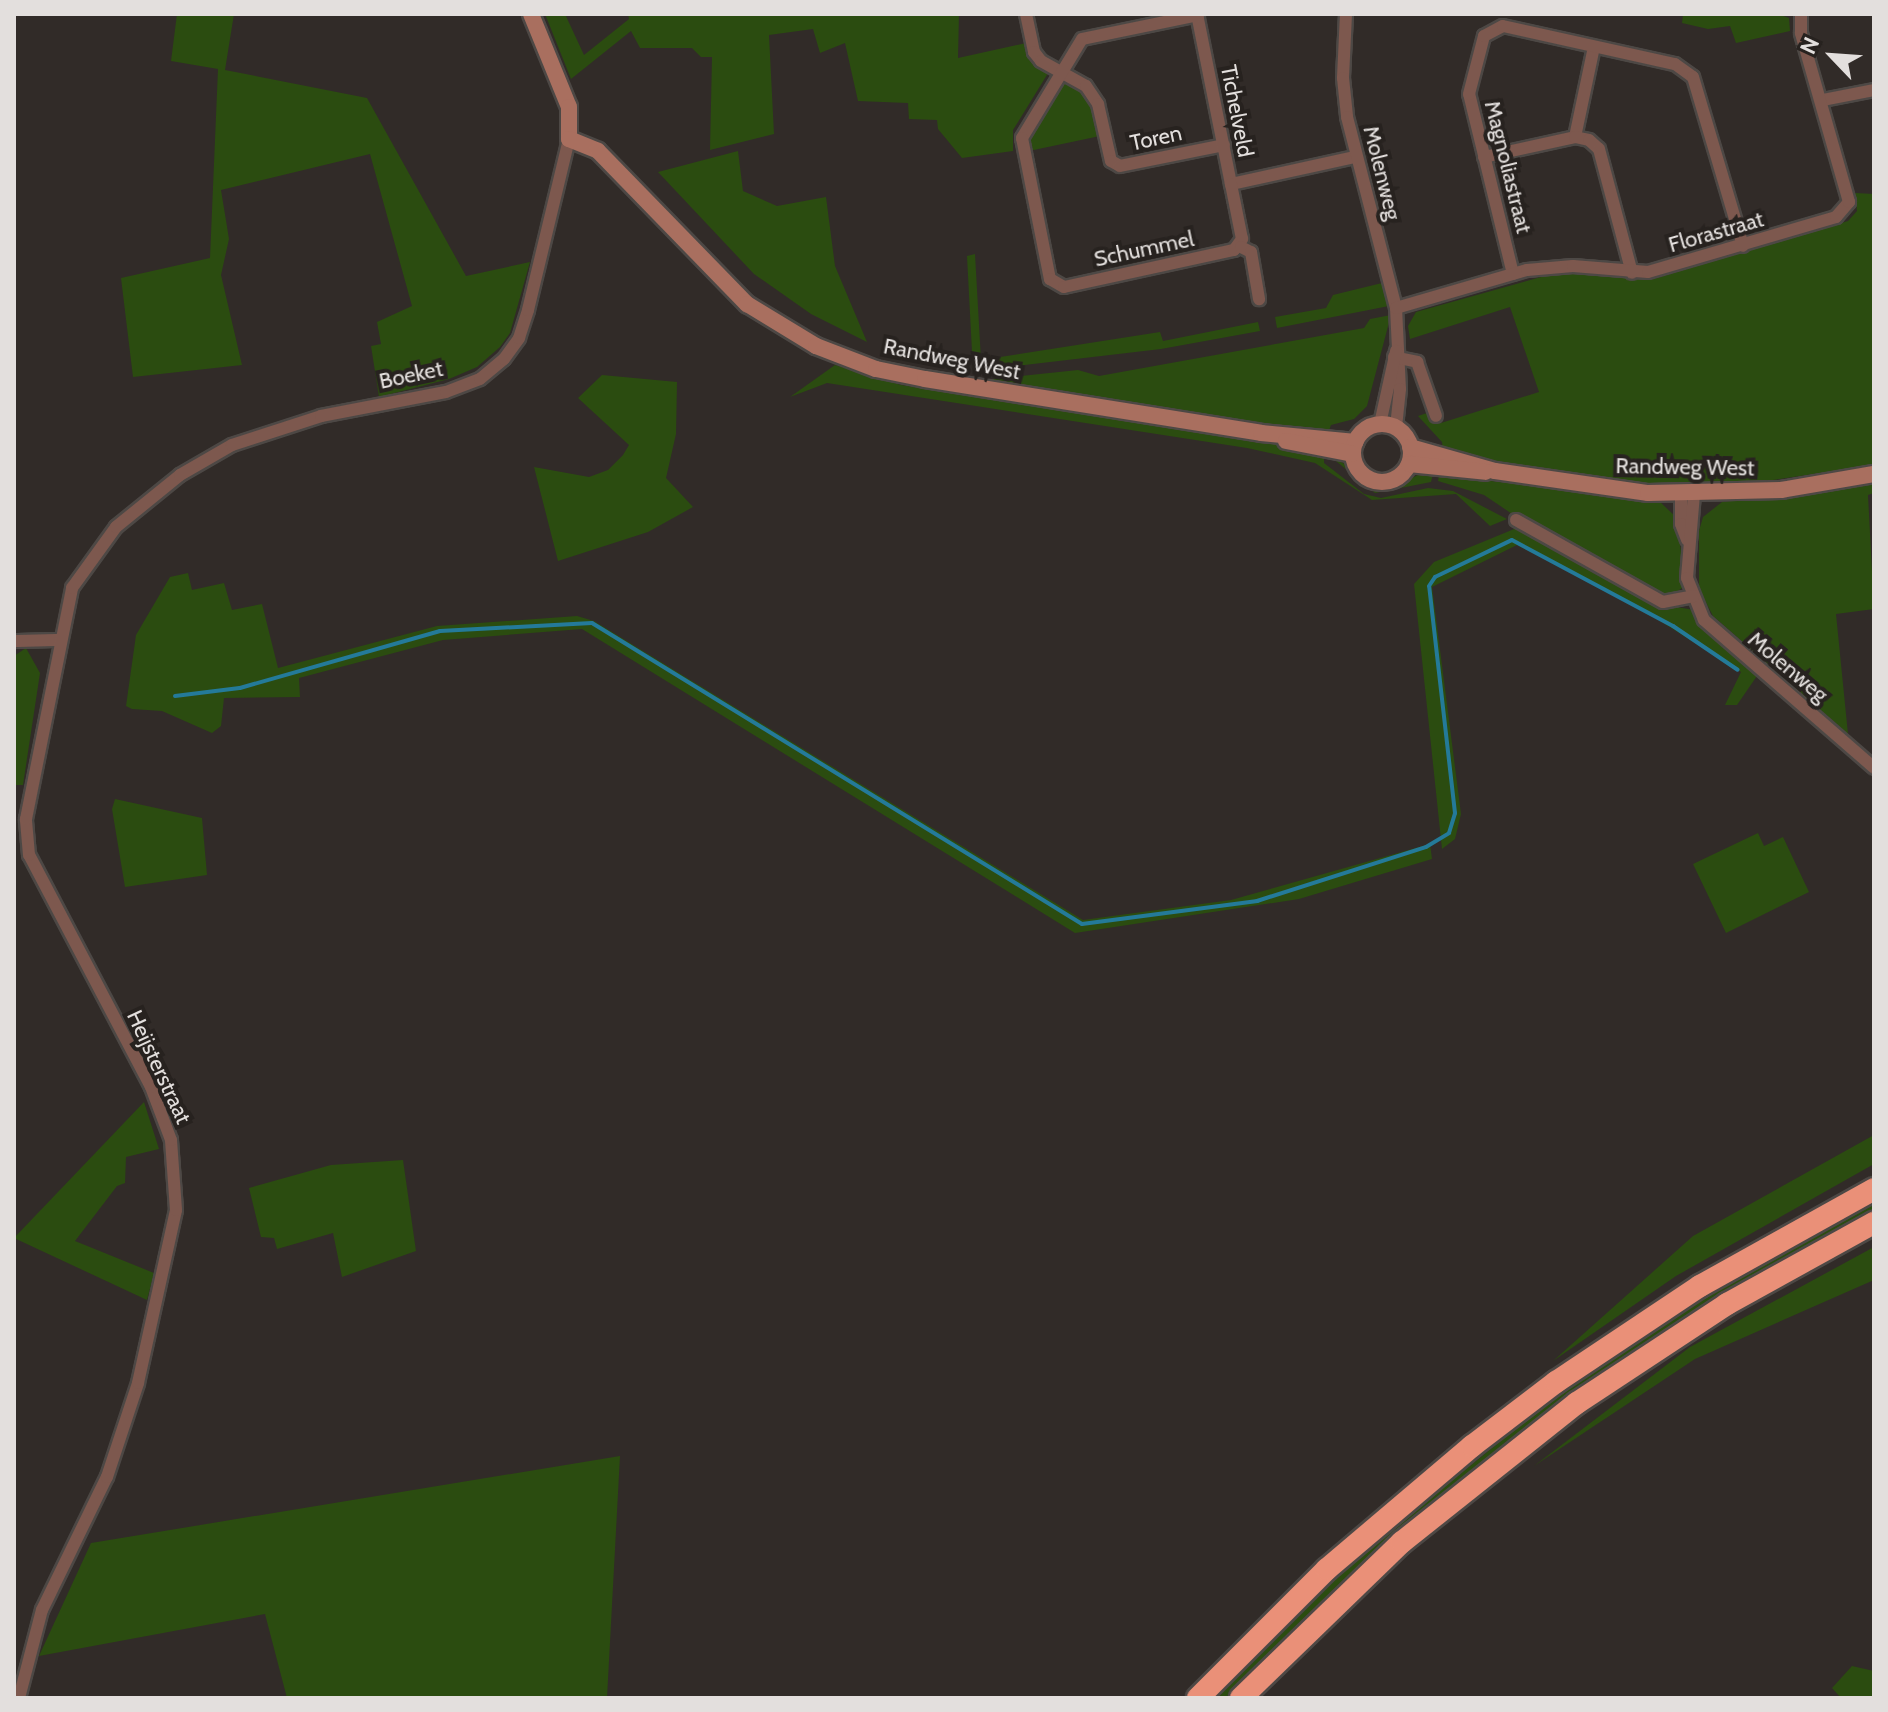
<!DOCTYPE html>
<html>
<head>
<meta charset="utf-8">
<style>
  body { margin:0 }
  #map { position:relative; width:1888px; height:1712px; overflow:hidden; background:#312b28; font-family:Cabin,sans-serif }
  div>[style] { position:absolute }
  .green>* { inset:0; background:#2b4c10 }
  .stream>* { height:4px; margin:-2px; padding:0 2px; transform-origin:2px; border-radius:2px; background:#247a99 }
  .roads { filter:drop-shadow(2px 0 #4d4845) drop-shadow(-2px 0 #4d4845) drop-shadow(0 2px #4d4845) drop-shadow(0 -2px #4d4845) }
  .street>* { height:12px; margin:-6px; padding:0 6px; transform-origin:6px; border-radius:6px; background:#7d584e }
  .secondary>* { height:16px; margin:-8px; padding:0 8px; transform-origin:8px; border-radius:8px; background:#a96f5f }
  .secondary>.ring { margin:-8px; padding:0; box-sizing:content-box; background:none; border:16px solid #a96f5f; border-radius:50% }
  .highway>* { height:22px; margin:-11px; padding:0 11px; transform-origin:11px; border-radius:11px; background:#ea9078 }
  span { translate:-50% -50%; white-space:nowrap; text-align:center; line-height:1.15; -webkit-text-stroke:8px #27221f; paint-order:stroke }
  .street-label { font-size:22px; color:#e3dfdd }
  .frame { position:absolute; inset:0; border:16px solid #e3dfdd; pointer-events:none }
  .north { position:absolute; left:1792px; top:16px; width:80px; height:80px; -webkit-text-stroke:6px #27221f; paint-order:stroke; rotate:295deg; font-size:22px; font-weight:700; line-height:32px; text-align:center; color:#e3dfdd }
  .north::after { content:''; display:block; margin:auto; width:28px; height:36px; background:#e3dfdd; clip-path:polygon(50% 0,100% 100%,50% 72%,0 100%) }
</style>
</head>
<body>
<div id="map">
  <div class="green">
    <div style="clip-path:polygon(177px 14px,234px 14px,225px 70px,367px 98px,466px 276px,530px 262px,510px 333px,500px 347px,477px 367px,449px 379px,379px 397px,371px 346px,381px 344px,377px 322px,412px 306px,370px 154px,221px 190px,229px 239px,221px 275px,242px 365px,133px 377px,121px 278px,210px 258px,218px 69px,171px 61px)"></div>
    <div style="clip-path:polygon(545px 14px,565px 14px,584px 55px,629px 19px,628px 14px,959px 14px,958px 58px,1031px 42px,1050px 70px,1013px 130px,1013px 151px,962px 158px,938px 129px,937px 120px,909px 119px,908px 103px,858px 101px,845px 43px,820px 53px,813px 29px,769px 35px,774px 134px,710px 150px,712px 57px,701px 57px,692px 48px,640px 48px,631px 31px,571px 79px)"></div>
    <div style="clip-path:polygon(1683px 14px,1778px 14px,1789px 18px,1790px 31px,1736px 43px,1730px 26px,1708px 29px,1682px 23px)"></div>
    <div style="clip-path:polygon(1063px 79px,1092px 95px,1100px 136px,1029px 151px,1026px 141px)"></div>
    <div style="clip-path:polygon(738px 151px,743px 191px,777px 206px,826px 197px,835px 266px,867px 342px,811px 314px,754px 274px,658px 172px)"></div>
    <div style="clip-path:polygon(1855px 193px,1874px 194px,1874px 465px,1766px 481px,1642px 485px,1443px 452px,1442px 442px,1418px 416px,1430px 412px,1441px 423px,1539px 392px,1510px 307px,1410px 339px,1408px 326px,1416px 312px,1566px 270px,1650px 280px,1848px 221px,1857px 211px)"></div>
    <div style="clip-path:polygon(975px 254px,981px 360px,1160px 332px,1163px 341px,1258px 322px,1260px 331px,1161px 349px,973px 371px,967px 256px)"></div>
    <div style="clip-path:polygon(1382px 283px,1389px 306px,1277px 328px,1275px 317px,1326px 308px,1333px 295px)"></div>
    <div style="clip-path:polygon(1391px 315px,1367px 406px,1354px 419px,1331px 425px,1328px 433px,974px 381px,1078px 370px,1099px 376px,1364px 328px,1370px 319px)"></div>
    <div style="clip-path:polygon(835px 365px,901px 385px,1277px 444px,1324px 456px,1324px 463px,1364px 494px,1381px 498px,1428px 488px,1453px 491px,1507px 519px,1490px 526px,1456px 494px,1372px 500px,1315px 463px,1247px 448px,827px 383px,790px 397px)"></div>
    <div style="clip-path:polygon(602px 375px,677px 382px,676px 434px,666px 478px,693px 507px,648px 532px,558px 561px,534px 467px,589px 477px,608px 470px,623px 455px,629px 445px,578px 398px)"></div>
    <div style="clip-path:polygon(1331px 457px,1351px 467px,1373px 487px,1389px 489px,1420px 474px,1433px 474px,1431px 482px,1375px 493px)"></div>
    <div style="clip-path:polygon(1439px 475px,1658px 500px,1677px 518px,1685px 586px,1669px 597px,1657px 592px,1527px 524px,1484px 495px,1438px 481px)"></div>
    <div style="clip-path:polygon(1874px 484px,1874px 493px,1868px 495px,1874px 609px,1836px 614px,1848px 734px,1713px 616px,1699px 589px,1699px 531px,1703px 517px,1722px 502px)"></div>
    <div style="clip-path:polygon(1519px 527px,1671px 606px,1694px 610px,1712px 636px,1759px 673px,1737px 705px,1725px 705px,1741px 672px,1630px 602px,1517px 545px,1432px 587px,1461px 814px,1455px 839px,1442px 849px,1414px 584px,1434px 562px)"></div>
    <div style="clip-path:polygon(188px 573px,192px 590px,224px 583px,232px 610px,262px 604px,278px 668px,437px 626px,577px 616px,594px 621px,1083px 920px,1231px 900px,1430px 844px,1432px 859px,1299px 899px,1075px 933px,582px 629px,443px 640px,299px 678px,300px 697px,224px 698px,221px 726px,212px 733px,162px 711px,132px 709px,126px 706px,136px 635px,170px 577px)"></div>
    <div style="clip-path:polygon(26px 648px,40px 673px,23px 785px,14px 785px,14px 656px)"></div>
    <div style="clip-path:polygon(115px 799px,202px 818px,207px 875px,125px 887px,112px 809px)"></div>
    <div style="clip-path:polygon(1758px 833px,1764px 846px,1783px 837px,1809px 892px,1726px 933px,1693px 864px)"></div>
    <div style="clip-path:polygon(144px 1102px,159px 1149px,126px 1157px,125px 1183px,117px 1186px,75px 1241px,154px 1273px,147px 1300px,14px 1238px)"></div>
    <div style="clip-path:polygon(1874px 1135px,1874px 1164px,1676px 1276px,1553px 1361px,1693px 1236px)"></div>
    <div style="clip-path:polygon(403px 1160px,416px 1251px,342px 1277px,333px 1233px,277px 1249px,274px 1238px,261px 1237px,249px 1188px,331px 1165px)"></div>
    <div style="clip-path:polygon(1874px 1204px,1874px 1218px,1412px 1524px,1225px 1698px,1210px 1698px,1344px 1567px,1563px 1391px,1713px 1292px)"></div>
    <div style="clip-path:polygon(1874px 1247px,1874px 1280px,1695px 1359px,1534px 1466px,1690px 1347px)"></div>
    <div style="clip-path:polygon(620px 1456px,607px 1698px,287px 1698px,265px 1614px,39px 1656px,91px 1543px)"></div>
    <div style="clip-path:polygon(1852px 1666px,1874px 1671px,1872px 1698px,1841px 1698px,1832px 1688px)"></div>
  </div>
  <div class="stream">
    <div style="left:175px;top:696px;width:65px;rotate:-7deg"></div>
    <div style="left:240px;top:688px;width:208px;rotate:-15.9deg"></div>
    <div style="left:440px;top:631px;width:152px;rotate:-3deg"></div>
    <div style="left:592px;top:623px;width:575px;rotate:31.56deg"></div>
    <div style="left:1082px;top:924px;width:177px;rotate:-7.5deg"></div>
    <div style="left:1257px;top:901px;width:177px;rotate:-17.7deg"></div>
    <div style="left:1426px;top:847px;width:27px;rotate:-31deg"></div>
    <div style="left:1449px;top:833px;width:21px;rotate:-73deg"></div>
    <div style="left:1455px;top:813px;width:228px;rotate:-96.5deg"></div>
    <div style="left:1429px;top:586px;width:11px;rotate:-56deg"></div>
    <div style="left:1435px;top:577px;width:85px;rotate:-25.7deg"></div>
    <div style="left:1512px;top:540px;width:183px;rotate:28.1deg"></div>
    <div style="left:1673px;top:626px;width:78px;rotate:34.1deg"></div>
  </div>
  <div class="roads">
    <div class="street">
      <div style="left:1026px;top:14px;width:39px;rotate:78deg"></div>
      <div style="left:1034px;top:52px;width:11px;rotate:52deg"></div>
      <div style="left:1041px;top:61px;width:51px;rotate:29.1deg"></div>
      <div style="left:1086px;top:86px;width:22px;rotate:56deg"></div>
      <div style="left:1098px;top:104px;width:58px;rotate:77.2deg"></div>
      <div style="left:1111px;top:161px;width:10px;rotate:29deg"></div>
      <div style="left:1120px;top:166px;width:106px;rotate:-11.4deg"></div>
      <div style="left:1197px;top:14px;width:173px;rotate:78.7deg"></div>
      <div style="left:1231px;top:184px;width:127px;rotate:-12.3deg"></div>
      <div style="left:1346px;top:14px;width:64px;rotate:92.7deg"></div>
      <div style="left:1343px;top:78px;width:39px;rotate:84deg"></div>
      <div style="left:1347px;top:117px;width:197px;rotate:75.6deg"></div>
      <div style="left:1396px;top:308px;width:81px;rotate:87.2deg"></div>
      <div style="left:1400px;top:389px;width:38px;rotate:96deg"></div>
      <div style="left:1198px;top:15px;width:118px;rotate:168.3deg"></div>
      <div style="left:1082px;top:39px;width:116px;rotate:121.2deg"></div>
      <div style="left:1022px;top:138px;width:144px;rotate:78.8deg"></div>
      <div style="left:1050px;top:279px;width:16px;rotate:30deg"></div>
      <div style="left:1064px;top:287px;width:174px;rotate:-12.3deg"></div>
      <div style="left:1234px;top:250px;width:14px;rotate:-54deg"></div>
      <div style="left:1242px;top:239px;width:56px;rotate:-101.3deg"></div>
      <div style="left:1823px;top:100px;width:52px;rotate:-11.1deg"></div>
      <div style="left:1575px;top:137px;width:92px;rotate:-78.1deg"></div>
      <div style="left:1484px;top:157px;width:93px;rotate:-12.4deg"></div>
      <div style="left:1575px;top:137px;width:14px;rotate:12deg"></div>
      <div style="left:1589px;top:140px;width:13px;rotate:42deg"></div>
      <div style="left:1599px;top:149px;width:128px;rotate:75.1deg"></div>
      <div style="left:1241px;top:247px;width:11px;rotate:27deg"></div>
      <div style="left:1251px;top:252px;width:48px;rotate:80.3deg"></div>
      <div style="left:1513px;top:274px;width:185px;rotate:-103.7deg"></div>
      <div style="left:1469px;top:94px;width:60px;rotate:-75.5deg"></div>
      <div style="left:1484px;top:36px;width:21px;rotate:-28deg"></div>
      <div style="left:1503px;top:26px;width:176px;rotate:12.5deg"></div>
      <div style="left:1675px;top:64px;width:22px;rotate:36deg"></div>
      <div style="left:1693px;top:77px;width:176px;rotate:73.5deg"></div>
      <div style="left:1396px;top:308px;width:136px;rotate:-16.2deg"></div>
      <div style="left:1527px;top:270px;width:46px;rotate:-5deg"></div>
      <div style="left:1573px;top:266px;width:75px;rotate:4.6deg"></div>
      <div style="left:1648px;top:272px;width:196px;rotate:-16.3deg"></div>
      <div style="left:1836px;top:217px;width:20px;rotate:-49deg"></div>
      <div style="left:1849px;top:202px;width:176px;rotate:-105.9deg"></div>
      <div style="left:1801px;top:33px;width:19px;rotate:-90deg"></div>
      <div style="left:1394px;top:357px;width:24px;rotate:12deg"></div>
      <div style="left:1417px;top:362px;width:57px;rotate:70.6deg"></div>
      <div style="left:1380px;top:424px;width:75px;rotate:-77.6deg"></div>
      <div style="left:1681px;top:494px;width:30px;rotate:90deg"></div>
      <div style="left:1681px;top:524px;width:17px;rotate:69deg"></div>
      <div style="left:1694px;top:494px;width:84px;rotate:94.8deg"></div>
      <div style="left:1687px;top:578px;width:45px;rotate:68deg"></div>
      <div style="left:1704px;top:620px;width:225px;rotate:41deg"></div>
      <div style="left:1516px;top:520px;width:168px;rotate:29.2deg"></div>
      <div style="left:1663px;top:602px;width:31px;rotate:-11deg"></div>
      <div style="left:14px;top:641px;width:45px;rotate:-1.3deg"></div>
      <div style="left:19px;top:1698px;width:91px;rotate:-75.4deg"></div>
      <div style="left:42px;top:1610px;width:148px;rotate:-64deg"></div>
      <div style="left:107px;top:1477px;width:99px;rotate:-71.7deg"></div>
      <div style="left:138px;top:1383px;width:177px;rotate:-77.6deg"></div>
      <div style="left:176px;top:1210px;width:70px;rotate:-94.1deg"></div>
      <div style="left:171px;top:1140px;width:57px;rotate:-110.7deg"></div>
      <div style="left:151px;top:1087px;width:262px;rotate:-117.7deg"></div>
      <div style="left:29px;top:855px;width:36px;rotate:-95deg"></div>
      <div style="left:26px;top:819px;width:236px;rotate:-78.7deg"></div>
      <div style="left:72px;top:588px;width:75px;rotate:-54.2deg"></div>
      <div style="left:116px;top:527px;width:82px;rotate:-39.1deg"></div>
      <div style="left:180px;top:475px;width:60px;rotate:-30deg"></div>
      <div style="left:232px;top:445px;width:94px;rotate:-18deg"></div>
      <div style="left:321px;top:416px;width:127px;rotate:-10.9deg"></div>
      <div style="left:446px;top:392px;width:36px;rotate:-21deg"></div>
      <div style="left:480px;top:379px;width:31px;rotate:-40deg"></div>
      <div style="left:504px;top:359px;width:26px;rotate:-54deg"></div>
      <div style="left:519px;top:338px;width:29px;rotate:-72deg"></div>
      <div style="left:528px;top:310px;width:176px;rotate:-76.5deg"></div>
    </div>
    <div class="secondary">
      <div style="left:531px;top:14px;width:100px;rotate:67.8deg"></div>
      <div style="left:569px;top:107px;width:32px;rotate:90deg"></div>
      <div style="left:569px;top:139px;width:31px;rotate:22deg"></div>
      <div style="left:598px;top:151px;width:214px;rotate:45.8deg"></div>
      <div style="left:747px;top:304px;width:81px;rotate:31.3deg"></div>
      <div style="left:816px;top:346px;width:64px;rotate:21deg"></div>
      <div style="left:876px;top:369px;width:50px;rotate:11.5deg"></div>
      <div style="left:925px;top:379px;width:340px;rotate:9.1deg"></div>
      <div style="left:1261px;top:433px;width:95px;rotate:5.4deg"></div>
      <div class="ring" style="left:1353px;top:424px;width:42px;height:42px"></div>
      <div style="left:1286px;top:441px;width:68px;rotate:11deg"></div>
      <div style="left:1410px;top:447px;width:88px;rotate:15.8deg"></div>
      <div style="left:1495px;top:471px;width:155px;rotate:8.2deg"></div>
      <div style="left:1648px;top:493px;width:133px;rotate:-1.3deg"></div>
      <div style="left:1781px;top:490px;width:94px;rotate:-9.8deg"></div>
      <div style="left:1409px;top:464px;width:77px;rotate:5.9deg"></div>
    </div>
    <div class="highway">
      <div style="left:1198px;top:1698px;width:182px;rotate:-45deg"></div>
      <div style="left:1327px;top:1569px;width:190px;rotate:-40.3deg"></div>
      <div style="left:1472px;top:1446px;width:106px;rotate:-37.3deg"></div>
      <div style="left:1556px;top:1382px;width:173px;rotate:-33.7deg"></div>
      <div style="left:1700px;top:1286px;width:199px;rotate:-29.1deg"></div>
      <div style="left:1241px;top:1698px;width:224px;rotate:-44.1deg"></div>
      <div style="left:1402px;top:1542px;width:223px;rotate:-38.5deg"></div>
      <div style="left:1577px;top:1403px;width:180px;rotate:-33.4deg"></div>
      <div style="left:1727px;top:1304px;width:168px;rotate:-28.9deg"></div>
    </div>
  </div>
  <div class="street-label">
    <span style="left:1237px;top:111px;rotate:79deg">Tichelveld</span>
    <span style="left:1156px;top:138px;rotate:-12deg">Toren</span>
    <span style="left:1508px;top:167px;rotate:76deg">Magnoliastraat</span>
    <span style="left:1382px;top:173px;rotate:76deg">Molenweg</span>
    <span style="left:1716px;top:232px;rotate:-16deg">Florastraat</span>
    <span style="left:1144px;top:249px;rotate:-12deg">Schummel</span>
    <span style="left:952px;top:359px;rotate:11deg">Randweg West</span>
    <span style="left:411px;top:375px;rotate:-12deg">Boeket</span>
    <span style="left:1685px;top:467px;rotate:1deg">Randweg West</span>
    <span style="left:1788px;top:667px;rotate:40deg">Molenweg</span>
    <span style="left:159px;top:1067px;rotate:65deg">Heijsterstraat</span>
  </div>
  <div class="frame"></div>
  <div class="north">N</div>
</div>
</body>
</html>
